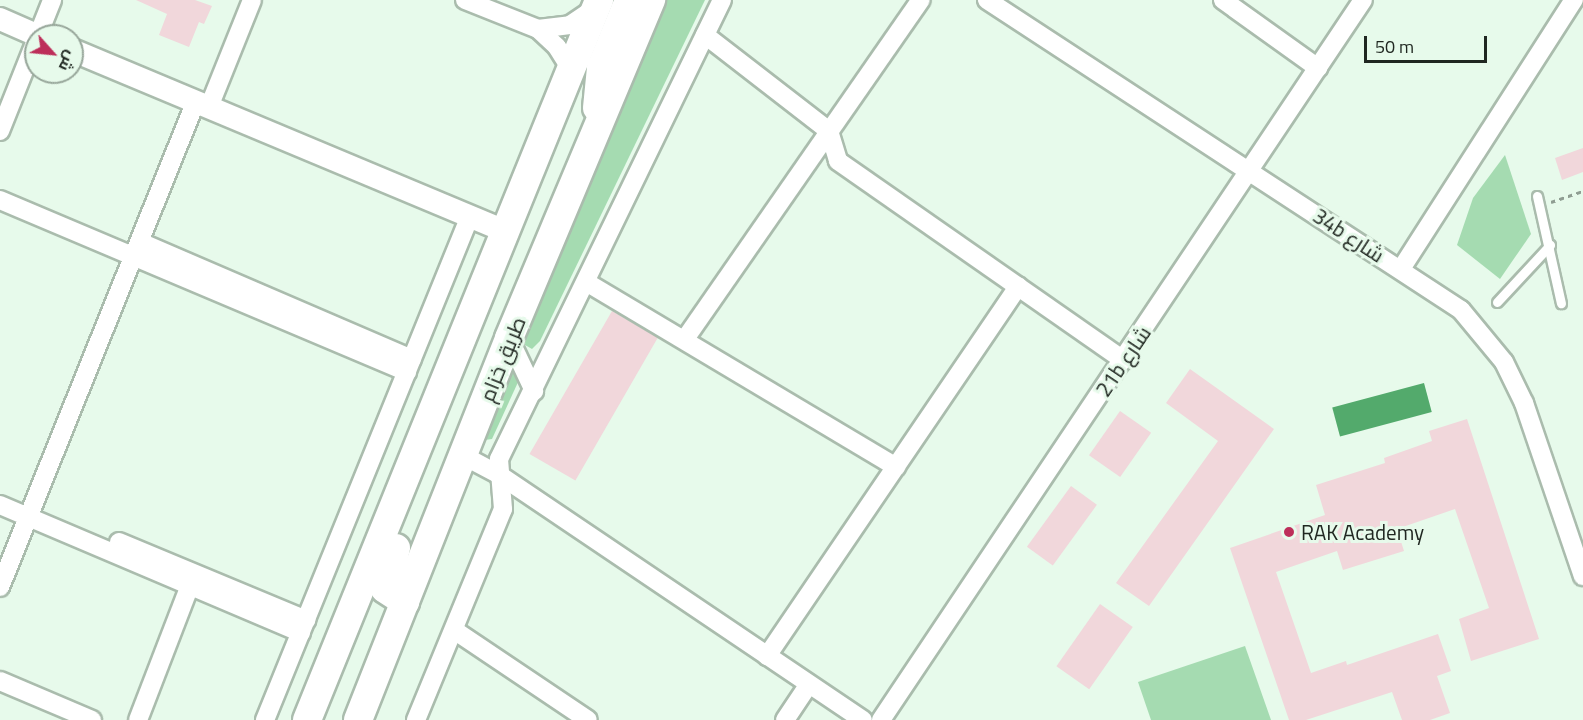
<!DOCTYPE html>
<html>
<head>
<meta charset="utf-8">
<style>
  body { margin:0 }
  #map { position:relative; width:1583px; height:720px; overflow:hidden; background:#e7faeb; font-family:"Titillium Web",Cairo,sans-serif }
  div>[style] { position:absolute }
  .green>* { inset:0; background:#a5dbb1 }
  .water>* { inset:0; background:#53aa6c; transform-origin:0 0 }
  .building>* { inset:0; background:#f1d7db; transform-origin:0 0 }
  .path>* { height:3px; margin-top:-1.5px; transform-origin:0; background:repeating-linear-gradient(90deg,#8f9d92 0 4.5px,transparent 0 9px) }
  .roads { filter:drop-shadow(2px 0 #aabcad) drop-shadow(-2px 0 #aabcad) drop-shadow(0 2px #aabcad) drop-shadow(0 -2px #aabcad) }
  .service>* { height:9px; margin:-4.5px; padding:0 4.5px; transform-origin:4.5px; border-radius:4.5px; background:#fff }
  .minor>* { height:18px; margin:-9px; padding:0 9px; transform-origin:9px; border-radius:9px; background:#fff }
  .tertiary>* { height:22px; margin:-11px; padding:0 11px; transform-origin:11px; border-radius:11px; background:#fff }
  .primary>* { height:28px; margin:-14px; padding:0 14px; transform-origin:14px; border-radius:14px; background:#fff }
  .dots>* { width:16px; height:16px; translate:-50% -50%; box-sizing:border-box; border:3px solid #e7faeb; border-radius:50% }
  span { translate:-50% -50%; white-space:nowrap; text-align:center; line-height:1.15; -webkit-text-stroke:6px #e7faeb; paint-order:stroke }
  .street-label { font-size:21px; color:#202721 }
  .poi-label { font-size:21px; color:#202721 }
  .left { translate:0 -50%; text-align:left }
  .north { position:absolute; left:24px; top:24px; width:60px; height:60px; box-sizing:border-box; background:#e7faeb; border:2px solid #97a69a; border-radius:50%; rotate:117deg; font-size:16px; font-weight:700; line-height:24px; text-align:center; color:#202721 }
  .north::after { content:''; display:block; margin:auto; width:21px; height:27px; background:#bd2e5a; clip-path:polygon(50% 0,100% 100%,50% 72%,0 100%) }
  .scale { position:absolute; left:1364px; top:36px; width:123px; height:27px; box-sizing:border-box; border:3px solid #202721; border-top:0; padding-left:8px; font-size:18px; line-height:21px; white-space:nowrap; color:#202721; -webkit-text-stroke:4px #e7faeb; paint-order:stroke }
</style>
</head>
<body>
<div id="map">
  <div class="green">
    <div style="clip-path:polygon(662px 0,705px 0,540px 341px,532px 349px,525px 345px,525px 335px)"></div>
    <div style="clip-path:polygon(1505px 155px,1531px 234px,1500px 279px,1457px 245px,1473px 198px)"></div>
    <div style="clip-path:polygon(514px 362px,519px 380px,492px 439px,485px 440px,483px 438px)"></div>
    <div style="clip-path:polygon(1245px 646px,1271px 720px,1151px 720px,1138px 682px)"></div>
  </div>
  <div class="water">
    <div style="left:1424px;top:383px;width:30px;height:95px;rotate:75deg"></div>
  </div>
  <div class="building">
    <div style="clip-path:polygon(136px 0,195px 0,212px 6px,204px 24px,199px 22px,189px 47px,159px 35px,167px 14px)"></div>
    <div style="clip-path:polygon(1583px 148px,1583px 172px,1562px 180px,1555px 158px)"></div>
    <div style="left:612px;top:311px;width:53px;height:165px;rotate:30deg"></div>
    <div style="clip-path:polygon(1190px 369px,1274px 429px,1149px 606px,1116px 583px,1218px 441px,1166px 403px)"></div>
    <div style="left:1120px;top:411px;width:38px;height:54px;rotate:35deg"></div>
    <div style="clip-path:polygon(1467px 419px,1539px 639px,1471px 661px,1459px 619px,1489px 608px,1455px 509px,1397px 529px,1404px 551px,1343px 570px,1337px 551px,1276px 572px,1311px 673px,1346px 661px,1347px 665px,1438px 634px,1451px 671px,1437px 676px,1450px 713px,1430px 720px,1402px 720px,1392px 692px,1306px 720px,1289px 720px,1230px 548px,1325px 515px,1316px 485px,1385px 463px,1384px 458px,1432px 441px,1429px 431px)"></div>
    <div style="left:1071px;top:486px;width:32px;height:75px;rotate:36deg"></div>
    <div style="left:1100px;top:604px;width:40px;height:76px;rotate:35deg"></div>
  </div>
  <div class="path">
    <div style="left:1551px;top:202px;width:34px;rotate:-19deg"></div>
  </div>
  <div class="roads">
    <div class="service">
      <div style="left:1537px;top:196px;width:110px;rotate:77.4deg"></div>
      <div style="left:1497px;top:302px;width:78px;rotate:-47.1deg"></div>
    </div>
    <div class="minor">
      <div style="left:465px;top:0;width:79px;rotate:21.7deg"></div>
      <div style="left:538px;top:29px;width:26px;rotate:43deg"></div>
      <div style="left:557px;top:47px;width:26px;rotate:58deg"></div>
      <div style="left:987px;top:0;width:566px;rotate:33.19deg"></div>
      <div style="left:1461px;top:310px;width:67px;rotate:50.4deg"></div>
      <div style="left:1504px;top:362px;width:46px;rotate:64deg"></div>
      <div style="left:1524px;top:403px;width:183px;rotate:71.2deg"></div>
      <div style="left:1223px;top:0;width:117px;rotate:35.6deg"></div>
      <div style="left:538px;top:29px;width:32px;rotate:-7deg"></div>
      <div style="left:570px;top:25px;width:29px;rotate:-34deg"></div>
      <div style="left:705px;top:35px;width:157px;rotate:37.7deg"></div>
      <div style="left:829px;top:131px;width:31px;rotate:73deg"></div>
      <div style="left:838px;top:161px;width:348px;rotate:34.9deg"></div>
      <div style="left:209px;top:107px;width:115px;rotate:-68.1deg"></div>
      <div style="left:0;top:131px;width:141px;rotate:-68.3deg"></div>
      <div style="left:0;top:200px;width:442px;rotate:22.9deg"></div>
      <div style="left:140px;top:242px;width:296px;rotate:23.3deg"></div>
      <div style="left:1401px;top:269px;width:320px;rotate:-57.3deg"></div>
      <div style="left:586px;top:282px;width:361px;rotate:30.8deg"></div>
      <div style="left:509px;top:338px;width:59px;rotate:64.7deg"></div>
      <div style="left:685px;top:339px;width:413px;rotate:-55.2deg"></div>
      <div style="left:464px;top:456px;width:38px;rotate:28deg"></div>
      <div style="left:498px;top:474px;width:440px;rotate:34deg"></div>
      <div style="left:0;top:505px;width:327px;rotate:23deg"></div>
      <div style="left:119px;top:542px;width:203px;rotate:22.6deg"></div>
      <div style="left:0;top:587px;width:524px;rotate:-68.04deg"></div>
      <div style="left:454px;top:630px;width:161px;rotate:33.9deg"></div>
      <div style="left:767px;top:656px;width:447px;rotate:-55.8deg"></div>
      <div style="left:0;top:681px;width:100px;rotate:23deg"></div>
      <div style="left:138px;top:720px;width:155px;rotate:-68.9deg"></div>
      <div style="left:265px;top:720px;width:544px;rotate:-67.87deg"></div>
      <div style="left:416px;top:720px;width:228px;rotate:-67.6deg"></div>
      <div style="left:503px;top:509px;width:50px;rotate:-94.6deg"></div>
      <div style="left:499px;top:459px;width:510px;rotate:-64.09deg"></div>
      <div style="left:785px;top:720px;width:43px;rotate:-56.3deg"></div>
      <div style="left:881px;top:720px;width:866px;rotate:-56.2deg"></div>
    </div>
    <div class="tertiary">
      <div style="left:0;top:19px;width:43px;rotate:23.6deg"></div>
      <div style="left:72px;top:50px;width:472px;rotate:22.7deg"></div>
    </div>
    <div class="primary">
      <div style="left:597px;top:108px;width:40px;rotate:-84.3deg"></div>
      <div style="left:601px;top:68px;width:74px;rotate:-67.6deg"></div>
      <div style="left:396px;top:548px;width:42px;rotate:105deg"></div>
      <div style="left:385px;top:589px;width:24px;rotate:33deg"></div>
      <div style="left:307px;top:720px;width:777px;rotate:-67.92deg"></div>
      <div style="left:358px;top:720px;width:411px;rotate:-68.4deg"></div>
      <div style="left:509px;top:338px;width:367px;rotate:-67.2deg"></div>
    </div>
  </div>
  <div class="dots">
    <div style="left:1289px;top:532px;background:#bd2e5a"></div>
  </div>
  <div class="street-label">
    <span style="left:1349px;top:235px;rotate:33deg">34b شارع</span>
    <span style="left:502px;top:359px;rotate:-68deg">طريق خزام</span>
    <span style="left:1123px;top:361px;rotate:-56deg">21b شارع</span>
  </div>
  <div class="poi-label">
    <span class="left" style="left:1301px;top:532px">RAK Academy</span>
  </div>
  <div class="north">ش</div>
  <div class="scale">50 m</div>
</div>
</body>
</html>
